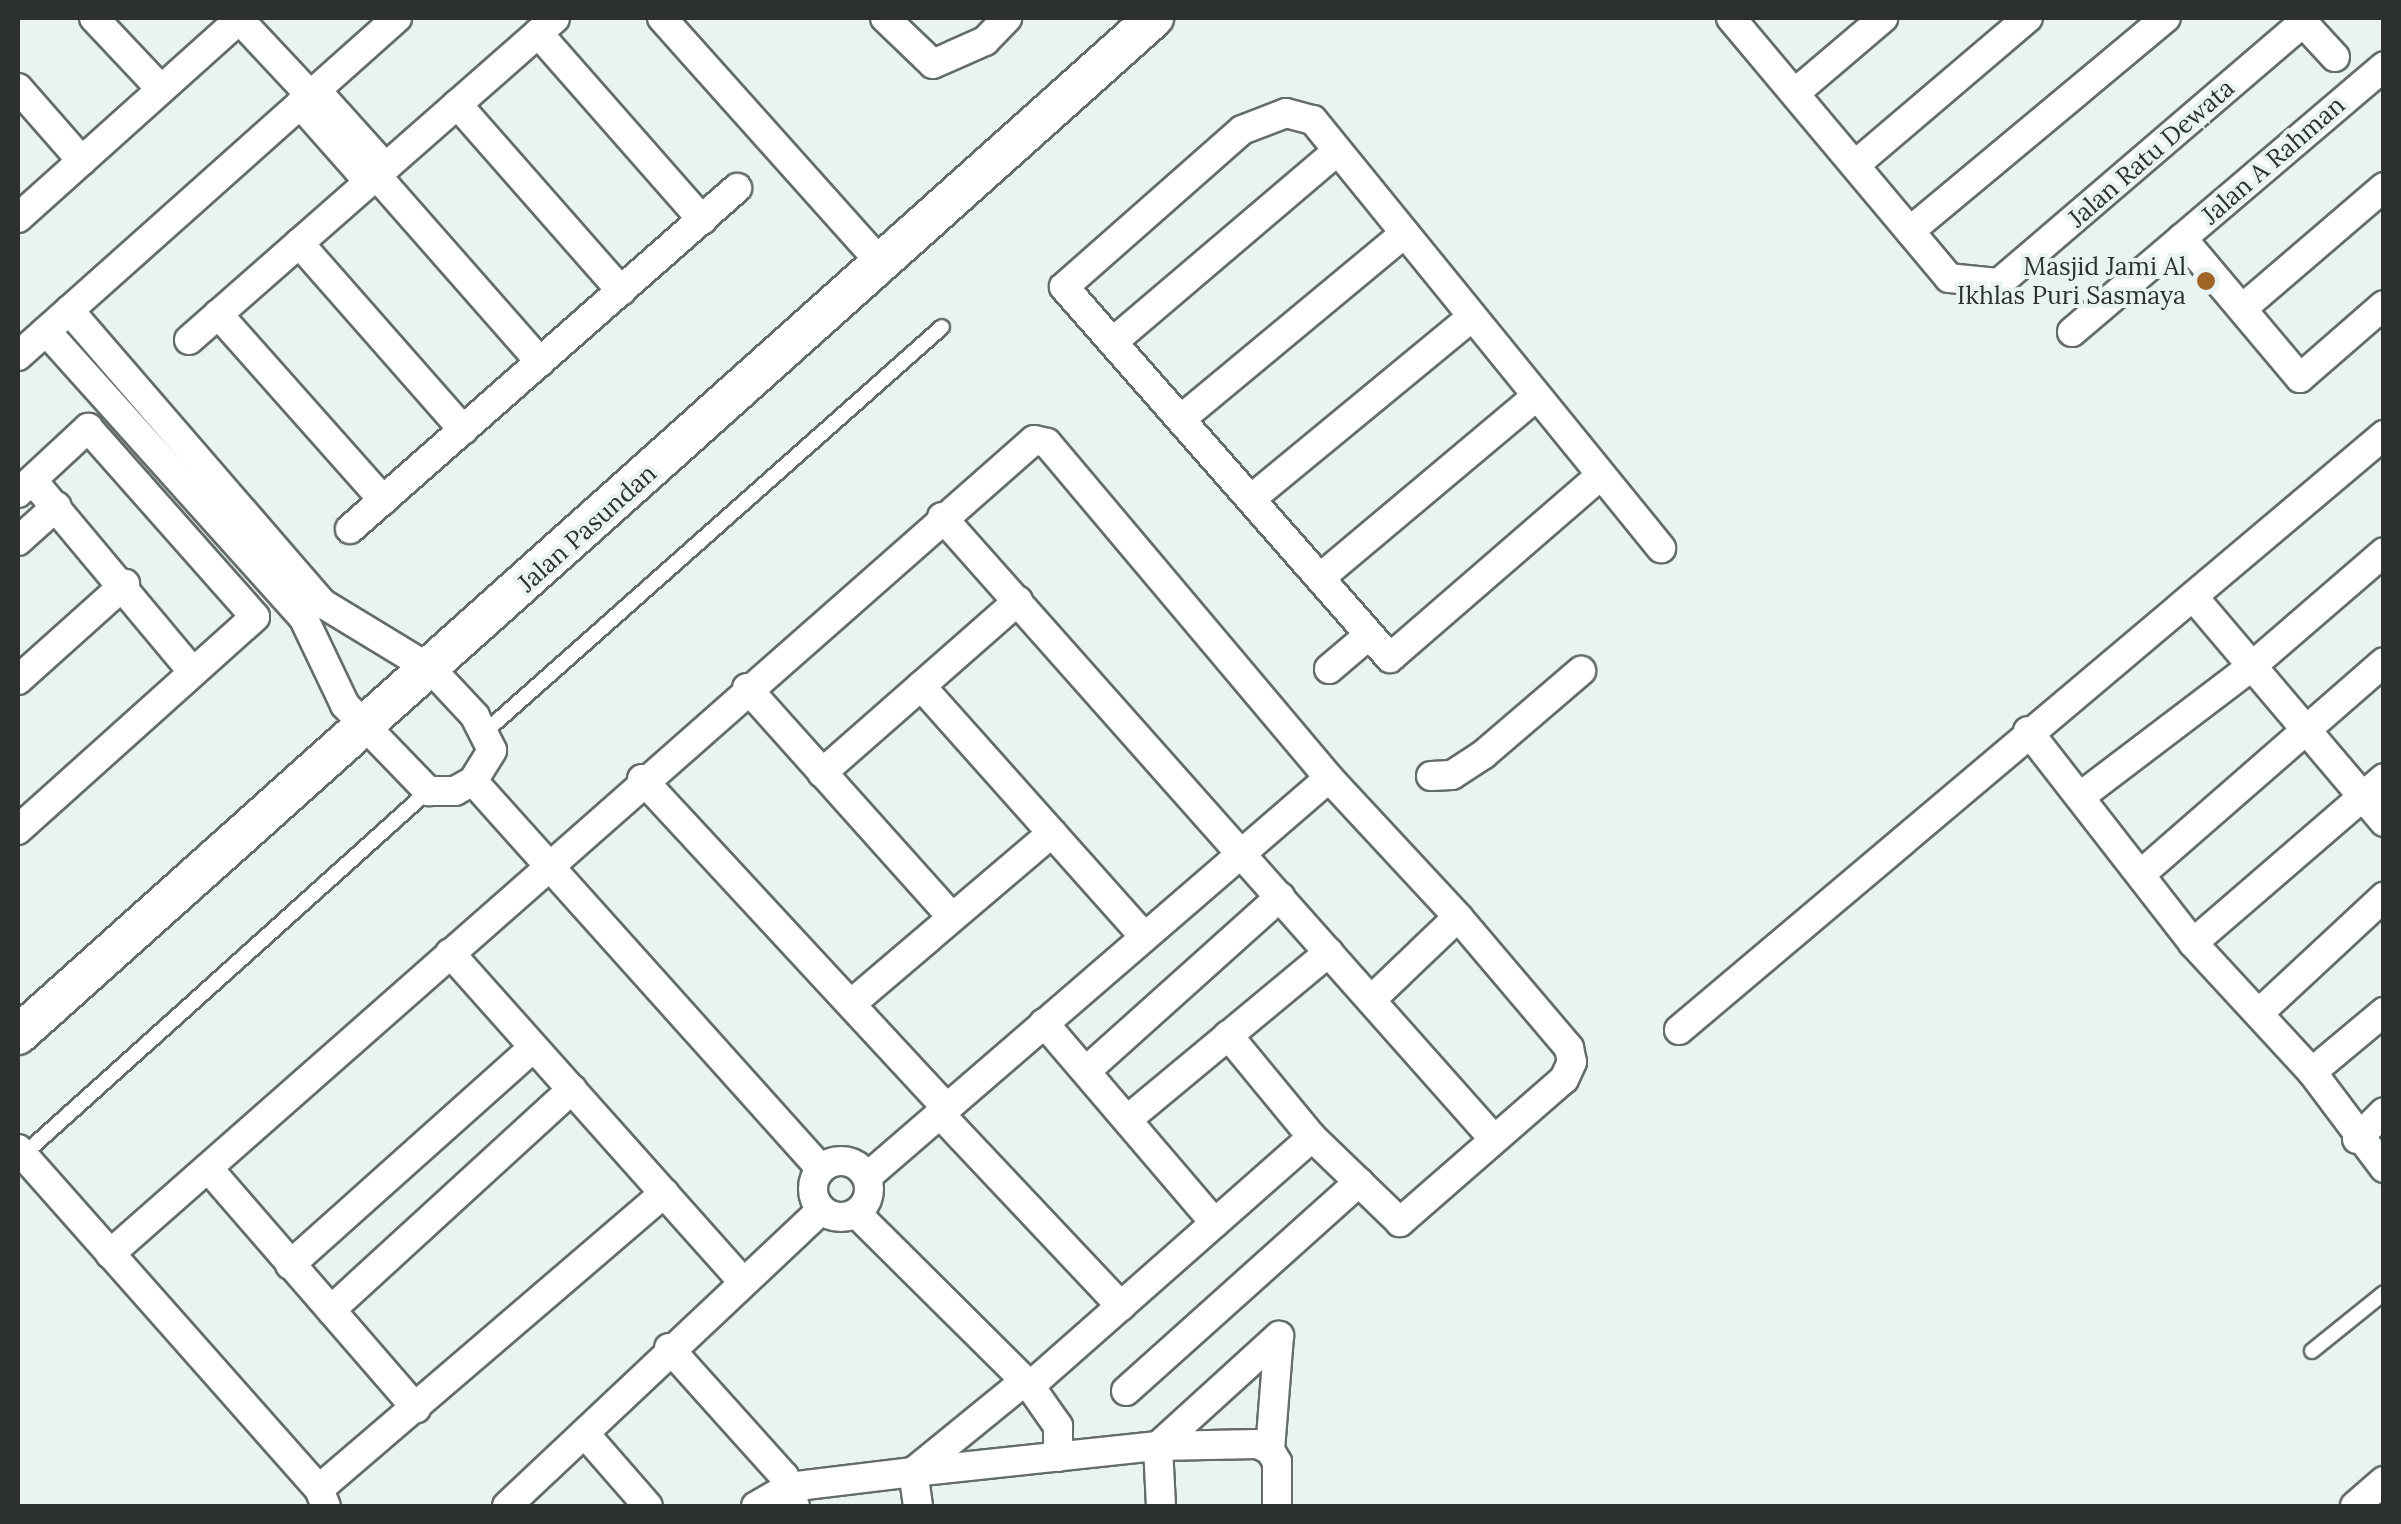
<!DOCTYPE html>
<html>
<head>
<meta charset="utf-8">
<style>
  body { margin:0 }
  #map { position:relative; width:2401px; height:1524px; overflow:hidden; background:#e9f3f2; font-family:Lora,serif }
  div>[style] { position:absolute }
  .roads { filter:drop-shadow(2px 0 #646c6c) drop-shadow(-2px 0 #646c6c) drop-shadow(0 2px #646c6c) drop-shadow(0 -2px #646c6c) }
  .lane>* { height:14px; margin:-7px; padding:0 7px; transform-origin:7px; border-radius:7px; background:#fff }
  .street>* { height:28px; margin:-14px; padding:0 14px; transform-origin:14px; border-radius:14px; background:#fff }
  .street>.ring { margin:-14px; padding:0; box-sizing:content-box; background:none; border:28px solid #fff; border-radius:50% }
  .secondary>* { height:38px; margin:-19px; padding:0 19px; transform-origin:19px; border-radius:19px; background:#fff }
  .dots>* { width:28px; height:28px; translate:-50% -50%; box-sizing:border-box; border:5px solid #e9f3f2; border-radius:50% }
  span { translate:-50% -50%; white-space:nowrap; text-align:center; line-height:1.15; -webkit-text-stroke:8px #e9f3f2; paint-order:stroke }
  .street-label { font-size:25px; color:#2c3030 }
  .poi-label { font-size:25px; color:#2c3030 }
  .right { translate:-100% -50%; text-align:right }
  .frame { position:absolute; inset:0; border:20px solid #2c3030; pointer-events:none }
</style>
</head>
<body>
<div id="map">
  <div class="roads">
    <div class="lane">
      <div style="left:486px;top:731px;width:609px;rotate:-41.54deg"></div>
      <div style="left:23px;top:1155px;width:545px;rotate:-41.95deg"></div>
      <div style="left:2312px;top:1351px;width:92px;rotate:-38.9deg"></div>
    </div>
    <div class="street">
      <div style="left:94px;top:18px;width:96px;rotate:46.7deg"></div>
      <div style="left:238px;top:18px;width:105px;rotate:46.9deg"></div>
      <div style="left:662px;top:18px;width:326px;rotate:48.2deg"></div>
      <div style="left:885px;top:18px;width:66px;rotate:43.8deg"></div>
      <div style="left:933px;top:64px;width:57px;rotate:-23.9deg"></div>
      <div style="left:985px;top:41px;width:32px;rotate:-46deg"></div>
      <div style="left:1731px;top:18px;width:339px;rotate:50deg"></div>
      <div style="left:1949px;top:278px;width:50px;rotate:5.7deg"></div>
      <div style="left:1999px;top:283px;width:401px;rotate:-40.6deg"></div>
      <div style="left:2299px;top:18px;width:53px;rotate:47.3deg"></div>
      <div style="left:538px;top:33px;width:249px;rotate:48.7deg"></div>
      <div style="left:18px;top:88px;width:97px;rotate:48.8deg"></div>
      <div style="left:316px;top:90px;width:103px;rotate:48.1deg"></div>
      <div style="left:1795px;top:93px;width:116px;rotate:-40.4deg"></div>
      <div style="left:300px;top:104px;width:104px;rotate:48.5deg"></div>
      <div style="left:457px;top:104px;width:249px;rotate:48.7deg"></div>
      <div style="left:1855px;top:165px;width:227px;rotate:-40.4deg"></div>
      <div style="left:376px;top:175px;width:249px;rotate:48.7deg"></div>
      <div style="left:18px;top:218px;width:300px;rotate:-41.9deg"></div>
      <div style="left:1910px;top:231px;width:333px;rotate:-39.8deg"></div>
      <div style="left:2182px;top:238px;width:183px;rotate:49.9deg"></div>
      <div style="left:2300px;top:378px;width:111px;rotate:-41deg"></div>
      <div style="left:299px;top:243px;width:249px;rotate:48.7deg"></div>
      <div style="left:2243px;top:308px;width:186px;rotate:-40.6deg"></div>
      <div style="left:218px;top:314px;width:249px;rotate:48.4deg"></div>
      <div style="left:46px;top:331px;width:387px;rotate:48.1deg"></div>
      <div style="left:304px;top:619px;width:95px;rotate:64.5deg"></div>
      <div style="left:345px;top:705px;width:120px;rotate:46deg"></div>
      <div style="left:428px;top:791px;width:27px"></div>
      <div style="left:455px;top:791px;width:21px;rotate:-29deg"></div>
      <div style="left:473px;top:781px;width:36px;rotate:-58deg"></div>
      <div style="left:492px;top:750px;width:38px;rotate:-117deg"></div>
      <div style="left:475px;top:716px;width:63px;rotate:-133.1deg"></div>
      <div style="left:432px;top:670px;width:129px;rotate:-148.7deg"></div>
      <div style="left:322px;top:603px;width:387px;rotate:-130.8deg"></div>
      <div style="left:2072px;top:332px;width:410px;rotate:-40.4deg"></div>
      <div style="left:189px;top:340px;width:487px;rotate:-41.3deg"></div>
      <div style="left:1114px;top:341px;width:293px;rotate:-40.4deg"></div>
      <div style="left:18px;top:356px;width:508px;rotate:-41.73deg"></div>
      <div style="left:1181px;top:419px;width:290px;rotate:-39.7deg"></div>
      <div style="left:1601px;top:475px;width:279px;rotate:139.1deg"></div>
      <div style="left:1390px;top:658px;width:494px;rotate:-131.3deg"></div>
      <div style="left:1064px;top:287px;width:237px;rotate:-41.4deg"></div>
      <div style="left:1242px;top:130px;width:47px;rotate:-21.1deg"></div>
      <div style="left:1286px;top:113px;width:28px;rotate:15deg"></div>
      <div style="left:1313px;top:120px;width:552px;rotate:50.89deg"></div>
      <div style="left:34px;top:482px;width:246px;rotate:50.1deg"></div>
      <div style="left:18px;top:493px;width:96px;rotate:-42.9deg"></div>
      <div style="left:88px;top:428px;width:252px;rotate:48.5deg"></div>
      <div style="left:255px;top:617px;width:319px;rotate:138.1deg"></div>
      <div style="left:1251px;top:499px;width:286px;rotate:-39.5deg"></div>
      <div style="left:942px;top:517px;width:830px;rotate:48.42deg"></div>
      <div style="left:350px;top:529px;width:516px;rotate:-41.38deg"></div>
      <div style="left:18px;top:541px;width:52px;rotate:-41.9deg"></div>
      <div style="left:1320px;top:578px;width:283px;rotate:-40deg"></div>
      <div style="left:2196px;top:600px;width:291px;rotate:49.7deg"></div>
      <div style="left:1329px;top:669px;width:52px;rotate:-40.4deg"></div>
      <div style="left:18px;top:680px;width:144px;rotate:-41.9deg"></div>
      <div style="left:921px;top:686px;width:336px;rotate:48.3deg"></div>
      <div style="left:747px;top:688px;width:307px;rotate:48.2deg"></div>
      <div style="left:2028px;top:731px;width:269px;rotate:52.1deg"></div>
      <div style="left:2193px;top:943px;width:176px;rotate:47.3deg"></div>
      <div style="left:2312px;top:1072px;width:120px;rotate:53.1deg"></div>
      <div style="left:822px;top:773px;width:261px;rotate:-41.3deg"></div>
      <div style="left:1431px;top:776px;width:21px;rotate:-3deg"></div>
      <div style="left:1452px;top:775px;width:38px;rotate:-33deg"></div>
      <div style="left:1484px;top:754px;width:128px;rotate:-40.6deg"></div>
      <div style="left:642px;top:779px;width:449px;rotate:47.2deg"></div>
      <div style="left:473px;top:781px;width:521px;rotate:48.11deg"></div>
      <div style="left:2081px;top:796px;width:215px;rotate:-37.2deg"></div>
      <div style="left:2252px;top:666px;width:174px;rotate:-40.8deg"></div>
      <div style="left:2141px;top:874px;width:322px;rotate:-41.1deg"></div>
      <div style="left:2193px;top:943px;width:252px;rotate:-40.8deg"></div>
      <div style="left:450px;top:953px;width:439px;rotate:48.3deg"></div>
      <div style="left:1371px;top:1000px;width:120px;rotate:-43.7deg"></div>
      <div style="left:851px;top:1004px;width:264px;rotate:-40.4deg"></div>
      <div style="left:2259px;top:1013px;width:171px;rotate:-42.9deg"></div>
      <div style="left:1044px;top:1023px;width:263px;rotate:49.5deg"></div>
      <div style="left:1679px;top:1030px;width:923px;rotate:-40.16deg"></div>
      <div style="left:1086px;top:1071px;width:261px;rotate:-41.9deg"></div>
      <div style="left:2312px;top:1072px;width:94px;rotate:-39.8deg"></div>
      <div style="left:940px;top:1114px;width:264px;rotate:46.7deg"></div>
      <div style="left:1128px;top:1119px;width:261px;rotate:-39.7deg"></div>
      <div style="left:2357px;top:1139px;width:38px;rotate:-45deg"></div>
      <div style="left:18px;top:1149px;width:454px;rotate:48.5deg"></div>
      <div style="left:319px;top:1489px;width:18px;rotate:68deg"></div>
      <div class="ring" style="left:813px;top:1161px;width:28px;height:28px"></div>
      <div style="left:208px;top:1168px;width:318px;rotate:49.1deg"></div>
      <div style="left:867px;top:1177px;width:610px;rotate:-40.82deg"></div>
      <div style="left:856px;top:1213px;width:245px;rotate:44.8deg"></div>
      <div style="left:1030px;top:1386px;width:376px;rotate:-41.4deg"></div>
      <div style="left:110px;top:1254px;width:1231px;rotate:-41.38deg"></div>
      <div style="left:1034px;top:440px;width:13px;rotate:13deg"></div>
      <div style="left:1047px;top:443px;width:438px;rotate:49.9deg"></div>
      <div style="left:1329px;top:778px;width:190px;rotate:47.1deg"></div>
      <div style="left:1458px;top:917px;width:172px;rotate:49.7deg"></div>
      <div style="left:1569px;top:1048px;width:14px;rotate:78deg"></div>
      <div style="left:1572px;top:1062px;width:19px;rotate:115deg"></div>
      <div style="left:1564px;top:1079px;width:218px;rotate:138.9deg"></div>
      <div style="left:1400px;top:1222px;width:122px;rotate:-136deg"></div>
      <div style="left:1312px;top:1137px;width:132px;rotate:-129.5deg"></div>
      <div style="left:290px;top:1265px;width:326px;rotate:-41.8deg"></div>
      <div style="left:331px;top:1310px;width:327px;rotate:-42.5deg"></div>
      <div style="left:669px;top:1348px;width:172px;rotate:48.1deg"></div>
      <div style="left:784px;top:1476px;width:32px;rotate:70deg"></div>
      <div style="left:1030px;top:1386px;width:49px;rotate:55deg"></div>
      <div style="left:1058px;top:1426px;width:31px;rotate:90deg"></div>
      <div style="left:1126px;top:1391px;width:313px;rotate:-41.9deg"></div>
      <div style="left:586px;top:1435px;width:94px;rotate:48.9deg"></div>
      <div style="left:319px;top:1489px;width:455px;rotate:-40.6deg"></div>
      <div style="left:507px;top:1506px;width:432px;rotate:-43.3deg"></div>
      <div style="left:756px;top:1506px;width:38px;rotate:-30deg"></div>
      <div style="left:789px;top:1487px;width:125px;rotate:-6.9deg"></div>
      <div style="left:913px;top:1472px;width:246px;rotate:-6.1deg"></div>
      <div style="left:1158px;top:1446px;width:100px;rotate:-1.1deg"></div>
      <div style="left:1258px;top:1444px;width:13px;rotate:27deg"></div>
      <div style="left:918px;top:1506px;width:34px;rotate:-98deg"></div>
      <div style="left:913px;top:1472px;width:141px;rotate:-39.2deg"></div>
      <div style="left:1161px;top:1506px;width:60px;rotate:-92.9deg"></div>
      <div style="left:1158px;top:1446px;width:164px;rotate:-42.3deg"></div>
      <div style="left:1277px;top:1506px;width:44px;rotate:-90deg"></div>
      <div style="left:1277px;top:1462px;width:14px;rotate:-120deg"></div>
      <div style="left:1270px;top:1450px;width:114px;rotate:-85.5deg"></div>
      <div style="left:2355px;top:1506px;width:38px;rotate:-41deg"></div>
    </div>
    <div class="secondary">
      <div style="left:18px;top:1035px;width:1525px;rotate:-41.84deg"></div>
    </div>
  </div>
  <div class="dots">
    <div style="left:2206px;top:281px;background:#a06427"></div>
  </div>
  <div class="street-label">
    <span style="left:2151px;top:153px;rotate:-41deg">Jalan Ratu Dewata</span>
    <span style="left:2273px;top:160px;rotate:-41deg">Jalan A Rahman</span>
    <span style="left:587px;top:528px;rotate:-42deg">Jalan Pasundan</span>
  </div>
  <div class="poi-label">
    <span class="right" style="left:2186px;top:281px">Masjid Jami Al<br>Ikhlas Puri Sasmaya</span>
  </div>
  <div class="frame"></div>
</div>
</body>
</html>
